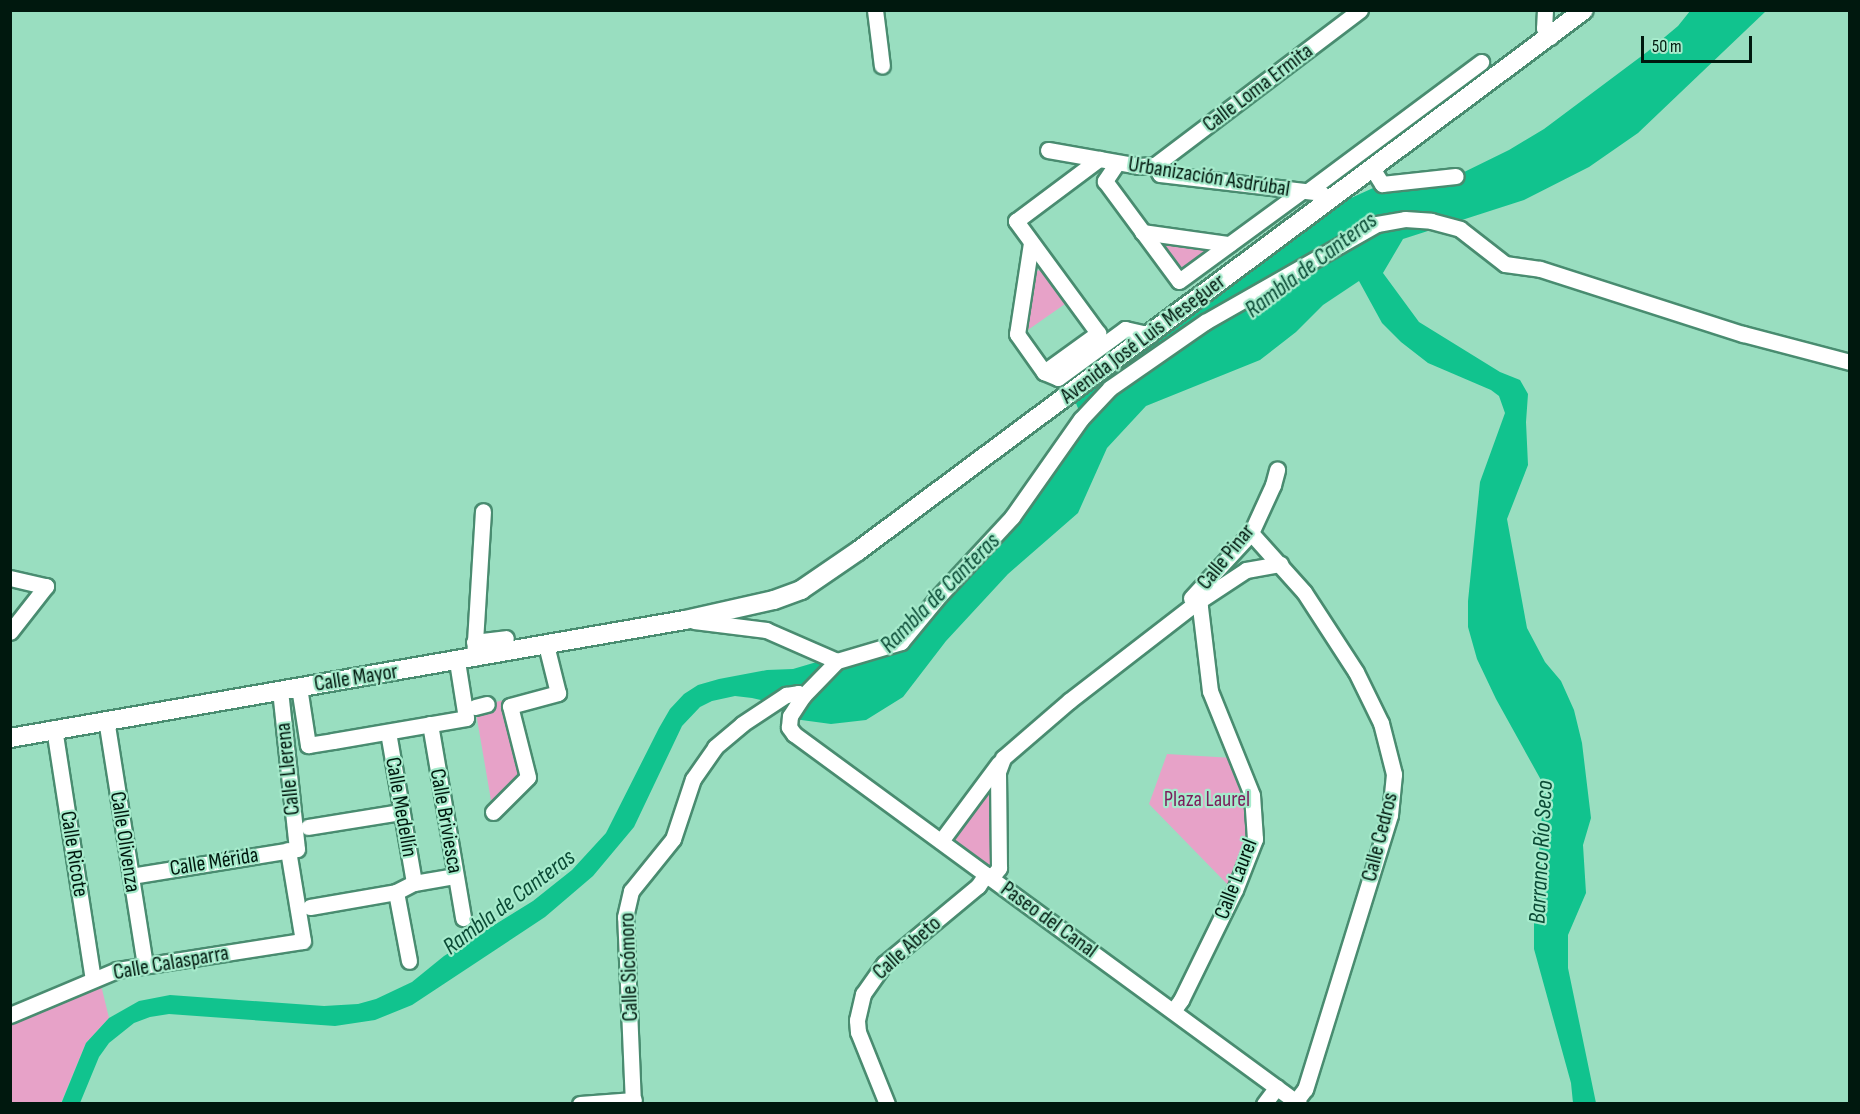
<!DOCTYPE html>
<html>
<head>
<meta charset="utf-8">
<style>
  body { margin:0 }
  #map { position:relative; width:1860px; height:1114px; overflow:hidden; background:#99dec0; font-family:"Sofia Sans Condensed",sans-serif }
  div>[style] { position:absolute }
  .green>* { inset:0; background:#e7a2c8 }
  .water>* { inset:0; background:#11c38e }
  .roads { filter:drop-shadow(2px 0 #498c70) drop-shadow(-2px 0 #498c70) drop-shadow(0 2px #498c70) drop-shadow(0 -2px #498c70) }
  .minor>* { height:15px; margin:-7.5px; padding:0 7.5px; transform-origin:7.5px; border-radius:7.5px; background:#fff }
  .major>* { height:18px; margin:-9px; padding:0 9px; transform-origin:9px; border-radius:9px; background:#fff }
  span { translate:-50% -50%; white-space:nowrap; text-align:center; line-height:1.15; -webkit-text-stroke:4.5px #a6ebcc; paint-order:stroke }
  .street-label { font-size:22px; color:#00180e }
  .park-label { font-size:22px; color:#7c1e5c }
  .water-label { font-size:24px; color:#0b4b36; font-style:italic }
  .frame { position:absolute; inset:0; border:12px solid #00180e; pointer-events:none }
  .scale { position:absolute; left:1641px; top:36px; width:111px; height:27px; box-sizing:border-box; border:3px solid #00180e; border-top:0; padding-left:8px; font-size:18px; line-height:21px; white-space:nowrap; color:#00180e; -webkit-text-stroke:4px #a6ebcc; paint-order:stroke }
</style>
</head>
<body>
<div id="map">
  <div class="green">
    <div style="clip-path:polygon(1142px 232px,1229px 244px,1179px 281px)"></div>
    <div style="clip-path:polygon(1042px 270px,1065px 304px,1025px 332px,1035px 271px)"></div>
    <div style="clip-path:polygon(508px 699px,528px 777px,493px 812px,475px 707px)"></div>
    <div style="clip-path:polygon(1167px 754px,1233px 758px,1255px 824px,1230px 887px,1149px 804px)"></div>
    <div style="clip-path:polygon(1003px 758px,991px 878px,941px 841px)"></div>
    <div style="clip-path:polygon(101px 985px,109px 1018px,86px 1043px,61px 1103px,11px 1103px,10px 1025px)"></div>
  </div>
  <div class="water">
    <div style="clip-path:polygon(1690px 11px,1766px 11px,1638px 133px,1589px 167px,1524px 200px,1403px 239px,1383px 273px,1419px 322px,1500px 372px,1520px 380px,1528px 394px,1526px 422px,1528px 465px,1507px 519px,1527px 628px,1545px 662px,1561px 681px,1574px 710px,1582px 743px,1591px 818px,1583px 845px,1586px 893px,1568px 935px,1568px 968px,1596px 1103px,1573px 1103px,1571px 1083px,1534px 949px,1534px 914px,1542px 814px,1541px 780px,1496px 699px,1477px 659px,1468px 627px,1468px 601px,1480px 482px,1505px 413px,1499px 396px,1491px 390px,1428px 363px,1401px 342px,1382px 323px,1359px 281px,1323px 305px,1296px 332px,1260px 360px,1146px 406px,1107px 448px,1078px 513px,1008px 574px,946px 641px,903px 697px,866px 720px,831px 724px,794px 719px,765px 701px,752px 698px,735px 696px,712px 701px,700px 707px,682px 726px,634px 827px,593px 876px,545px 917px,412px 1005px,375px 1020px,335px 1026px,169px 1014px,150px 1017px,134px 1023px,109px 1043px,99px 1057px,80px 1103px,61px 1104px,86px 1043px,109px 1018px,139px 1001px,170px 995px,324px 1006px,358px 1004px,376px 999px,412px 982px,444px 956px,533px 901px,572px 870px,606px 833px,659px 728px,670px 709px,684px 694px,698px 685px,719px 679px,767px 670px,793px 669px,898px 638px,1008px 515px,1080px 413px,1075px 401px,1108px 375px,1331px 207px,1382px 184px,1456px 176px,1509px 150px,1544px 129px,1647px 52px,1678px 26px)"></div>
  </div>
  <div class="roads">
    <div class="minor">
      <div style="left:875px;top:10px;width:56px;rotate:82.9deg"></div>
      <div style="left:1545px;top:10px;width:18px;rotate:93deg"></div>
      <div style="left:1544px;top:28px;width:11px;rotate:56deg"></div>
      <div style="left:1048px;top:150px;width:92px;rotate:10deg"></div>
      <div style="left:1139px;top:166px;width:16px;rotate:-4deg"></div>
      <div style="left:1155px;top:165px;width:10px;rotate:61deg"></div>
      <div style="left:1160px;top:174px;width:162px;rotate:6.7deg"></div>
      <div style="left:1321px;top:193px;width:11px;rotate:56deg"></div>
      <div style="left:1117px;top:163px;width:22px;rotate:124deg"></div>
      <div style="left:1105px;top:181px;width:124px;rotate:53.5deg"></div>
      <div style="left:1179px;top:281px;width:152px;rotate:-36.2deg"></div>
      <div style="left:1155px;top:165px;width:257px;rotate:-37.1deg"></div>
      <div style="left:1372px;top:168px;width:19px;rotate:58deg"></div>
      <div style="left:1382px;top:184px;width:74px;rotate:-6.2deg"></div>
      <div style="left:1308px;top:191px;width:216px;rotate:-36.7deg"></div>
      <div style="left:1142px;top:232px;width:88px;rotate:7.9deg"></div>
      <div style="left:1031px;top:243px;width:92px;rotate:98.7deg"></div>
      <div style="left:1017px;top:334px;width:47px;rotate:54.6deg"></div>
      <div style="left:1044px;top:372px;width:15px;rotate:23deg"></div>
      <div style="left:1058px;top:378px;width:83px;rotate:-36.2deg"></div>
      <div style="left:1125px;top:329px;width:26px;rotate:13deg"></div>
      <div style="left:1044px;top:372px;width:67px;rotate:-35.8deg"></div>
      <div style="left:1098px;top:333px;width:139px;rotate:-126.2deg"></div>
      <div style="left:1016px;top:221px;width:104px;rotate:-36.8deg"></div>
      <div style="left:1251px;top:533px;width:79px;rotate:48.1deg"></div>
      <div style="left:1304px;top:592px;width:95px;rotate:57deg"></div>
      <div style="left:1356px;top:672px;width:57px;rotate:63.9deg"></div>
      <div style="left:1381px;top:723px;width:53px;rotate:75.7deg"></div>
      <div style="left:1394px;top:774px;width:41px;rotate:95.6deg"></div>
      <div style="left:1390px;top:815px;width:287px;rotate:107.2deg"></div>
      <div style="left:1305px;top:1089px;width:15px;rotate:127deg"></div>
      <div style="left:10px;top:578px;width:37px;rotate:13deg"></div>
      <div style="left:46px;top:586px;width:58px;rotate:128deg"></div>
      <div style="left:1191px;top:598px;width:88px;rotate:-47.3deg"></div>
      <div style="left:1251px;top:533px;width:53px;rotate:-65.4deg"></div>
      <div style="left:1273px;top:485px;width:16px;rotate:-75deg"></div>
      <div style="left:694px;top:621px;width:73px;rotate:7.1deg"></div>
      <div style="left:766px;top:630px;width:77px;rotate:23.6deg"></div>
      <div style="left:474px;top:642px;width:32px;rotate:-7deg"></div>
      <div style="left:474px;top:658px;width:147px;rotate:-86.5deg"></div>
      <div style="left:299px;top:687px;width:59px;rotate:81.2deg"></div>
      <div style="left:308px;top:745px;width:25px;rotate:-9deg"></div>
      <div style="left:333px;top:741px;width:135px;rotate:-9.8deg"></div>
      <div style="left:466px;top:718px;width:58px;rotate:-99deg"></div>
      <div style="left:475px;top:707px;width:12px;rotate:-14deg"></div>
      <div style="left:106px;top:719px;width:249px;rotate:81deg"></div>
      <div style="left:430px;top:724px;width:197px;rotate:80.3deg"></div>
      <div style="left:54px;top:728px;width:254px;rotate:81.2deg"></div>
      <div style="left:388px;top:732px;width:153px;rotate:80.2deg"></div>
      <div style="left:493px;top:812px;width:49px;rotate:-45deg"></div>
      <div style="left:528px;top:777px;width:73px;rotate:-104.2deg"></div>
      <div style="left:510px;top:706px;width:50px;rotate:-15.2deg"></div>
      <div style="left:558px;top:693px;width:49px;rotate:-104deg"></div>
      <div style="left:308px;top:827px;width:94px;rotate:-9.2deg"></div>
      <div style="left:941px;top:841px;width:97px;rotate:-53.4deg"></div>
      <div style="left:131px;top:876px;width:168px;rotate:-9.2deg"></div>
      <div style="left:297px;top:849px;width:160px;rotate:-96.1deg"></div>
      <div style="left:991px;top:878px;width:13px;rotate:-51deg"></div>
      <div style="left:999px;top:868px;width:96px;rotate:-90.6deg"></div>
      <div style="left:998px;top:772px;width:15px;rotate:-70deg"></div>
      <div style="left:1003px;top:758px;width:87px;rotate:-40.8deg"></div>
      <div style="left:1069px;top:701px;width:160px;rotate:-37.7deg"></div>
      <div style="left:1196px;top:603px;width:60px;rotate:-33.4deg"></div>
      <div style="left:1246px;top:570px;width:35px;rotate:-10deg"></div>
      <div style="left:396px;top:892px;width:70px;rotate:79.3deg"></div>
      <div style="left:310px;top:907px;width:87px;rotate:-9.9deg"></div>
      <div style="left:396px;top:892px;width:20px;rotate:-27deg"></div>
      <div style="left:414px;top:883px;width:42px;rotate:-9.7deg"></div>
      <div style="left:1173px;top:1011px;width:14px;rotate:-54deg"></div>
      <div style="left:1181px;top:1000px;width:123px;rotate:-63.9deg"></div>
      <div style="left:1235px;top:890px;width:55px;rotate:-68.6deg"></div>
      <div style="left:1255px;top:839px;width:44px;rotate:-93.9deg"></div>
      <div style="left:1252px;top:795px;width:112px;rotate:-112deg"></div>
      <div style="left:1210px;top:691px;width:85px;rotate:-96.8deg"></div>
      <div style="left:1200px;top:607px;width:6px;rotate:-135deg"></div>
      <div style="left:10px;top:1015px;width:116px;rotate:-22.8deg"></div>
      <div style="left:117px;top:970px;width:188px;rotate:-8.9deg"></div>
      <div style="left:303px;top:941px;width:92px;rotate:-99.4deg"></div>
      <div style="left:580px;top:1104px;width:54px;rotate:-4.2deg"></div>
      <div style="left:633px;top:1104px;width:187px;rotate:-92.4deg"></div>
      <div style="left:625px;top:917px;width:27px;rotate:-77deg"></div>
      <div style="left:631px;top:891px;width:67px;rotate:-51.1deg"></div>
      <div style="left:673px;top:839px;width:63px;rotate:-71.6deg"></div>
      <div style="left:693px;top:779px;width:39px;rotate:-55deg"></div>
      <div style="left:715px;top:747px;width:35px;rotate:-40deg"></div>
      <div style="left:742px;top:724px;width:53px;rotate:-33.4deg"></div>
      <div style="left:786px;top:695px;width:12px;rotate:-9deg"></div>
      <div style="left:798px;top:693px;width:6px;rotate:31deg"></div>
      <div style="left:887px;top:1104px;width:78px;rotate:-111.9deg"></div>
      <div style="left:858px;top:1032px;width:12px;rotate:-95deg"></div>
      <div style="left:857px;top:1020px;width:27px;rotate:-77deg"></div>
      <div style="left:863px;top:994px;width:37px;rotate:-55deg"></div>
      <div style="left:884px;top:964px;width:122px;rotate:-39.7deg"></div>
      <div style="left:978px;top:886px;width:14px;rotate:-56deg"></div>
      <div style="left:1264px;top:1104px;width:21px;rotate:-53deg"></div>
      <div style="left:1299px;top:1104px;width:626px;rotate:-143.77deg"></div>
      <div style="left:794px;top:734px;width:9px;rotate:-126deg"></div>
      <div style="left:789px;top:727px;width:11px;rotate:-85deg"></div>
      <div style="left:790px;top:716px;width:24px;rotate:-57deg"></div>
      <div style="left:803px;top:696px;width:49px;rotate:-45.8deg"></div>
      <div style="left:837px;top:661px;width:67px;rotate:-16.5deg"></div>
      <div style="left:901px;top:642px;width:58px;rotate:-50.6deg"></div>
      <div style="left:938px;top:597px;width:109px;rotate:-47.2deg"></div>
      <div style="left:1012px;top:517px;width:120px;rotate:-54.9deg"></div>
      <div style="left:1081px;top:419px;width:42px;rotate:-46.9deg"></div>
      <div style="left:1110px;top:388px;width:116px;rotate:-34.8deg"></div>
      <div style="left:1205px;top:322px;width:198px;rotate:-29.7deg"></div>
      <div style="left:1377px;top:224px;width:28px;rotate:-10deg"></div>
      <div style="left:1405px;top:219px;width:26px;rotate:4deg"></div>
      <div style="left:1431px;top:221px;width:30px;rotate:15deg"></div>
      <div style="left:1460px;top:229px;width:57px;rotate:37.9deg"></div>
      <div style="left:1505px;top:264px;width:35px;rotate:8deg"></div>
      <div style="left:1540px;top:269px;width:213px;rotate:17.8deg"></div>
      <div style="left:1743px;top:334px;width:111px;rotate:14.7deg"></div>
    </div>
    <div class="major">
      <div style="left:10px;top:738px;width:685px;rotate:-9.92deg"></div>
      <div style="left:685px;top:620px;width:91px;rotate:-12.7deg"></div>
      <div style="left:774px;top:600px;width:29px;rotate:-20deg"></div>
      <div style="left:801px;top:590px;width:69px;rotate:-34.4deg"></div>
      <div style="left:858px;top:551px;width:905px;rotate:-36.69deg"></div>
    </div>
  </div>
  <div class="street-label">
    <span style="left:1258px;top:88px;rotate:-37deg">Calle Loma Ermita</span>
    <span style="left:1209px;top:177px;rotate:9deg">Urbanización Asdrúbal</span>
    <span style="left:1143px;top:339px;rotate:-37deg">Avenida José Luis Meseguer</span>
    <span style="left:1226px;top:557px;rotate:-51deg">Calle Pinar</span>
    <span style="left:356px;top:678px;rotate:-9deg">Calle Mayor</span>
    <span style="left:288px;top:769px;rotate:-96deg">Calle Llerena</span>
    <span style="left:401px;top:807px;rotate:80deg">Calle Medellín</span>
    <span style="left:446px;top:821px;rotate:80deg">Calle Briviesca</span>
    <span style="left:1380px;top:837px;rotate:-76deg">Calle Cedros</span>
    <span style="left:125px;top:842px;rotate:81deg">Calle Olivenza</span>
    <span style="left:74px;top:854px;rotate:81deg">Calle Ricote</span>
    <span style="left:214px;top:862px;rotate:-9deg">Calle Mérida</span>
    <span style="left:1236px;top:879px;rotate:-69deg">Calle Laurel</span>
    <span style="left:1049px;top:920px;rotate:36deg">Paseo del Canal</span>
    <span style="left:907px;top:948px;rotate:-42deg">Calle Abeto</span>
    <span style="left:171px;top:963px;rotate:-10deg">Calle Calasparra</span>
    <span style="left:629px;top:967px;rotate:-92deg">Calle Sicómoro</span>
  </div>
  <div class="park-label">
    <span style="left:1207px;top:800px">Plaza Laurel</span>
  </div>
  <div class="water-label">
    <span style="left:1311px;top:265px;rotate:-37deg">Rambla de Canteras</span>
    <span style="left:940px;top:593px;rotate:-45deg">Rambla de Canteras</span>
    <span style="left:1541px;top:852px;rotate:-87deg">Barranco Río Seco</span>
    <span style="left:509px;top:902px;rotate:-37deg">Rambla de Canteras</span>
  </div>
  <div class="frame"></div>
  <div class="scale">50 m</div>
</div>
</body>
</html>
